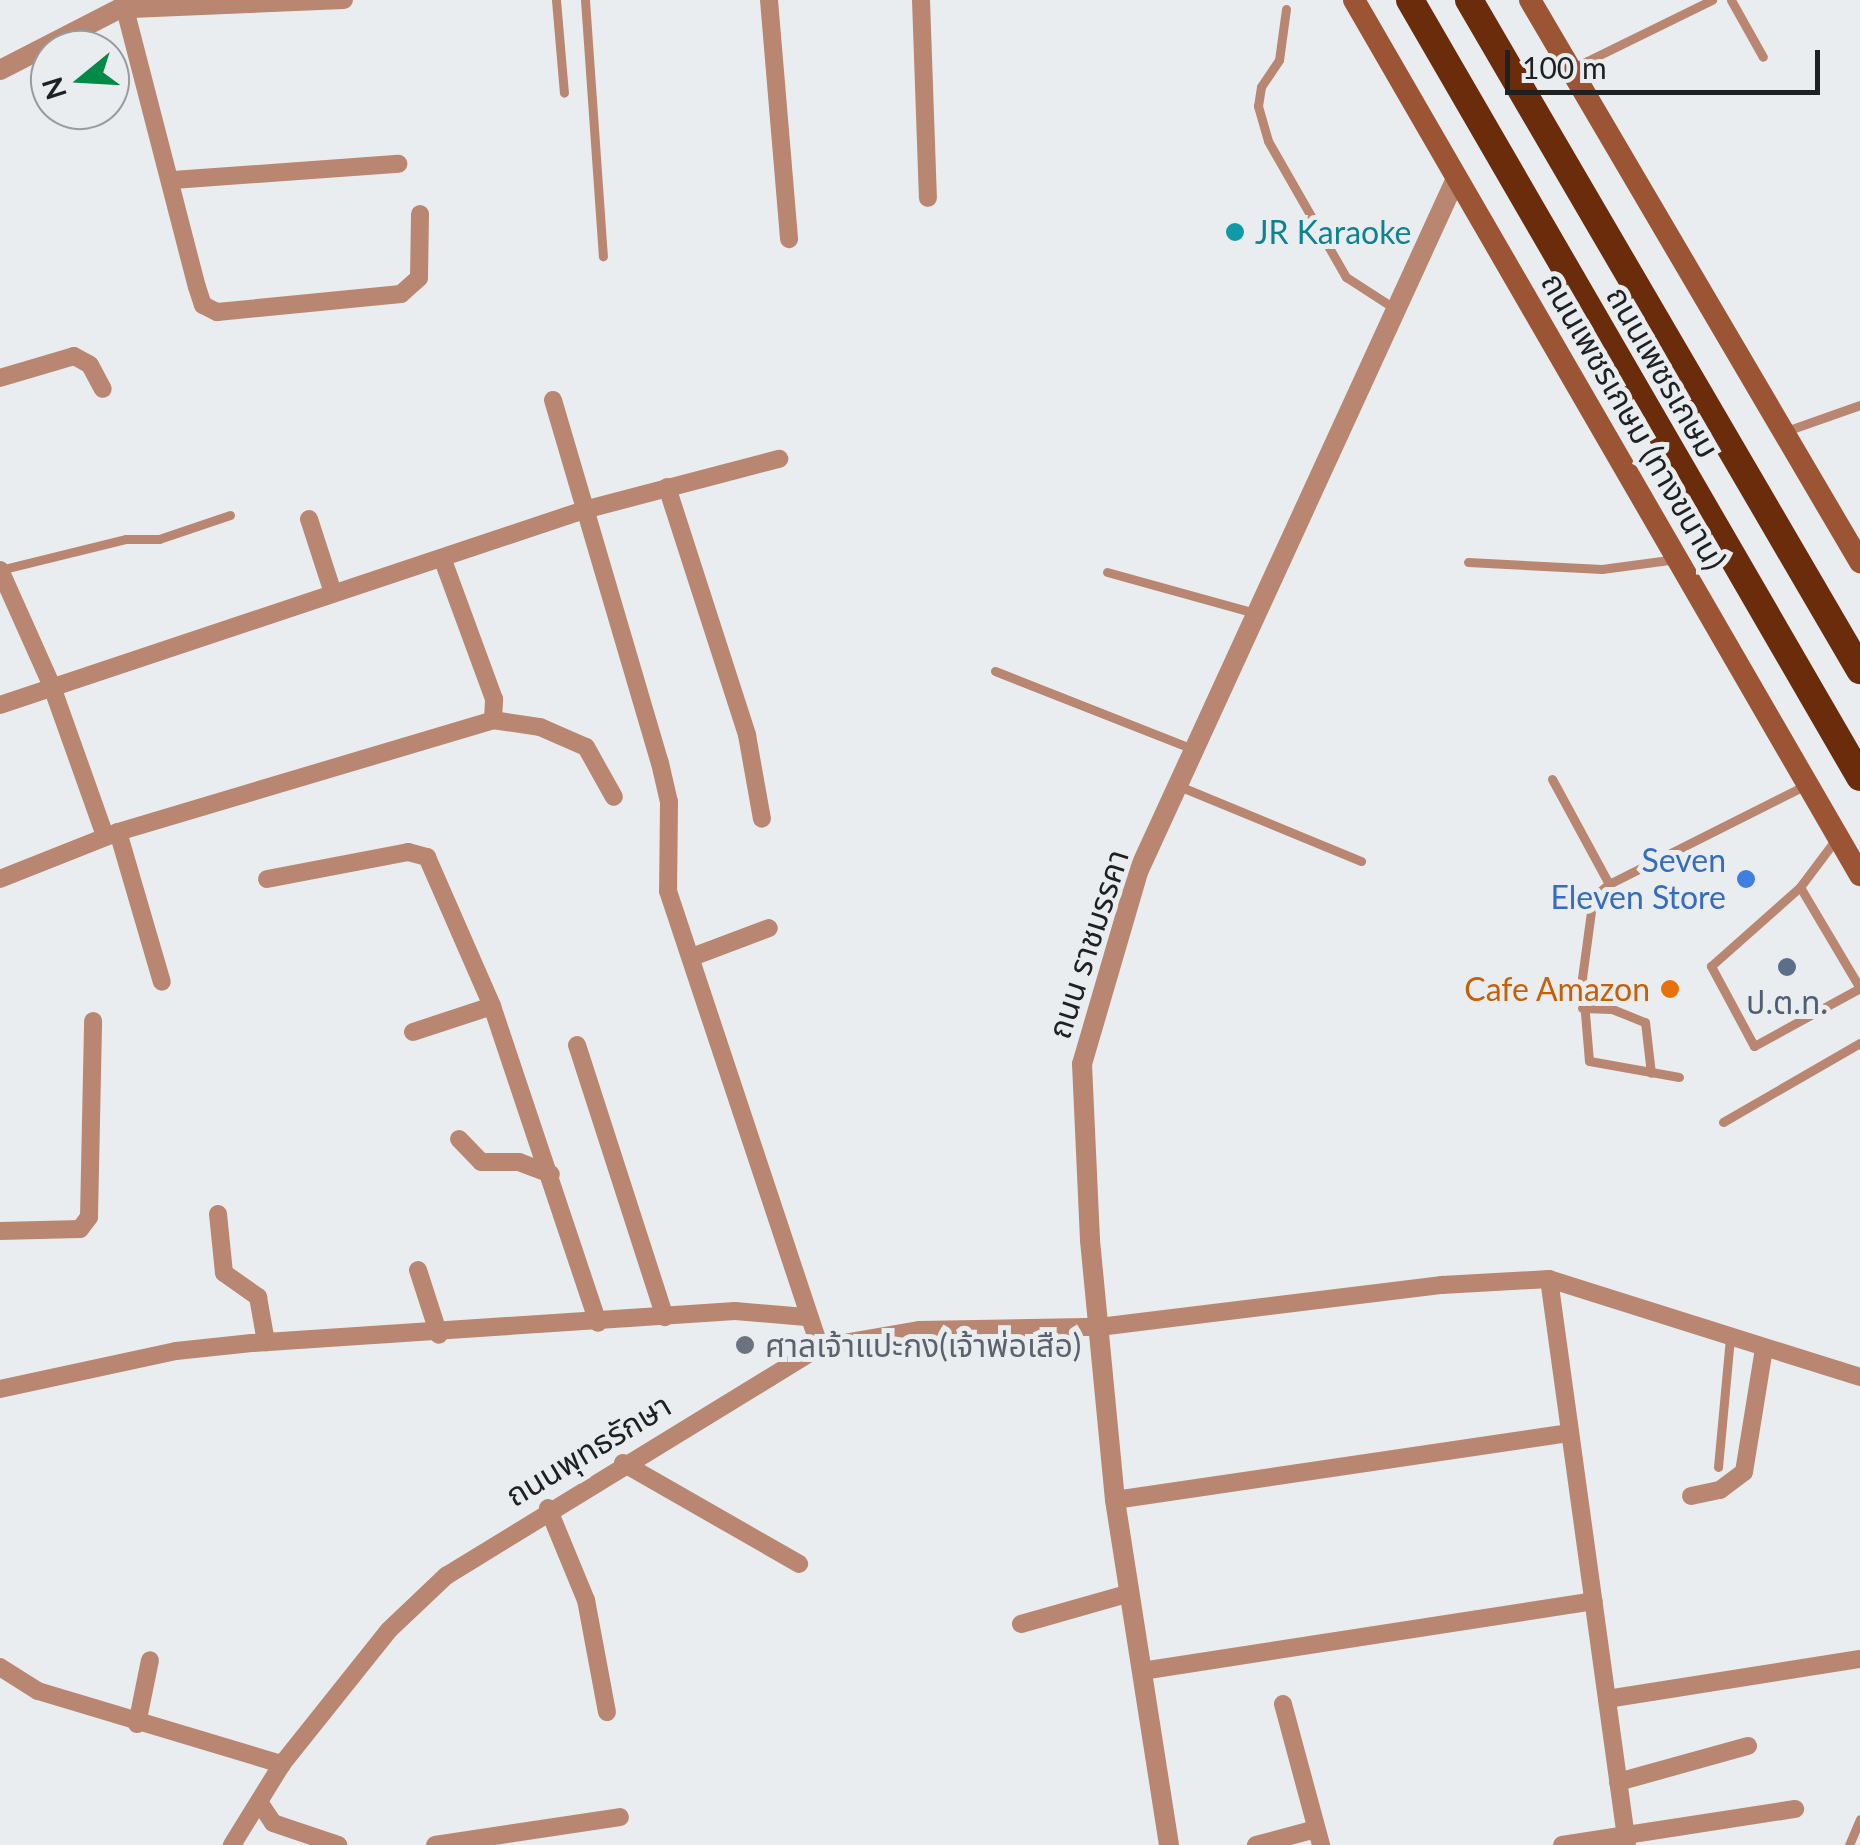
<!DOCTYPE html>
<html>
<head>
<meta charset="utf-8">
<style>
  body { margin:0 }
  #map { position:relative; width:1860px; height:1845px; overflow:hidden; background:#eaedf0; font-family:Lato,"Noto Sans Thai",sans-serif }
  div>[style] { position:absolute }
  .service>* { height:9px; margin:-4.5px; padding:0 4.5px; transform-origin:4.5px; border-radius:4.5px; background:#b98771 }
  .minor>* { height:18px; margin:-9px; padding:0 9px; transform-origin:9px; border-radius:9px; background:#b98771 }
  .tertiary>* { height:20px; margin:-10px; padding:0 10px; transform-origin:10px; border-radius:10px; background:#b98771 }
  .secondary>* { height:22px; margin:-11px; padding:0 11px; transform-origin:11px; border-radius:11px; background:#9b5534 }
  .trunk>* { height:28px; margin:-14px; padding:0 14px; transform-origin:14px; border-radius:14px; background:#6a2c0a }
  .dots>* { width:28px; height:28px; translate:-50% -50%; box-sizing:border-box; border:5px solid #eaedf0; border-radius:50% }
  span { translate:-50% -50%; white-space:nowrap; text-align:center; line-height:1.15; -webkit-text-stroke:10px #eaedf0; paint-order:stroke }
  .culture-label { font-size:32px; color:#0d838f }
  .left { translate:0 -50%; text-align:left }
  .street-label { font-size:32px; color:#1f2021 }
  .shop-label { font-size:32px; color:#366cbe }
  .right { translate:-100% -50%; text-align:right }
  .food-label { font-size:32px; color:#c56008 }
  .service-label { font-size:32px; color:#4e5e75 }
  .worship-label { font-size:32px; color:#5b616d }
  .north { position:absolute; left:30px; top:30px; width:100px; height:100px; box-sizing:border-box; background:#eaedf0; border:2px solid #999b9d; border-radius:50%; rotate:252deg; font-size:28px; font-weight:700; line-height:40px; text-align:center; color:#1f2021 }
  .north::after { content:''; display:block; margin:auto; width:35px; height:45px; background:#028a47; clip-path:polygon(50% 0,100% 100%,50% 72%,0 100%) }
  .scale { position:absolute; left:1505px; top:50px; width:315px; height:45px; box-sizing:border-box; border:5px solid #1f2021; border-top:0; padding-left:12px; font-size:30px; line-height:35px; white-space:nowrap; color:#1f2021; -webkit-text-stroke:8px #eaedf0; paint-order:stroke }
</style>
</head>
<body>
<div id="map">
  <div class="service">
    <div style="left:556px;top:0;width:93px;rotate:85.1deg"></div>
    <div style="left:585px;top:0;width:257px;rotate:86deg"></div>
    <div style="left:1731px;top:0;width:65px;rotate:60.7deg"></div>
    <div style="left:1286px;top:9px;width:51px;rotate:97.8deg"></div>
    <div style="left:1279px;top:60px;width:32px;rotate:124deg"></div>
    <div style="left:1261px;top:87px;width:19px;rotate:99deg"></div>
    <div style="left:1258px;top:106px;width:36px;rotate:74deg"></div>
    <div style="left:1268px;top:141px;width:157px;rotate:60.2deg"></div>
    <div style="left:1346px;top:277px;width:57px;rotate:32.9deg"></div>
    <div style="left:1573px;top:68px;width:155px;rotate:-26.1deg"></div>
    <div style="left:1789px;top:430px;width:75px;rotate:-19.4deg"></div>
    <div style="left:1468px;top:562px;width:134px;rotate:3deg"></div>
    <div style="left:1602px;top:569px;width:75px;rotate:-7.7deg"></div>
    <div style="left:0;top:570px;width:130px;rotate:-13.8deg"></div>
    <div style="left:126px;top:539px;width:33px"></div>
    <div style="left:159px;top:539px;width:75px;rotate:-18.7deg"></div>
    <div style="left:1107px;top:572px;width:154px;rotate:15.5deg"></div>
    <div style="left:995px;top:671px;width:213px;rotate:21.5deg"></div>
    <div style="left:1552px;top:779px;width:119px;rotate:61.5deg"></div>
    <div style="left:1179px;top:786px;width:197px;rotate:22.4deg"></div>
    <div style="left:1800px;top:887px;width:117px;rotate:59.3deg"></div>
    <div style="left:1860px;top:988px;width:121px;rotate:151.3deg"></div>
    <div style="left:1754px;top:1046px;width:91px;rotate:-118.3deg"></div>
    <div style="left:1711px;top:966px;width:119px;rotate:-41.6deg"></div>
    <div style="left:1800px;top:887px;width:60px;rotate:-53.1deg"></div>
    <div style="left:1582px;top:1008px;width:30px;rotate:2deg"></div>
    <div style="left:1612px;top:1009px;width:35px;rotate:22deg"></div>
    <div style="left:1645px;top:1022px;width:51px;rotate:83.3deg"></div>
    <div style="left:1679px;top:1077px;width:91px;rotate:-169.9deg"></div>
    <div style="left:1589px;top:1061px;width:83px;rotate:-94.8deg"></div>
    <div style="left:1582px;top:978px;width:82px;rotate:-82.3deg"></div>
    <div style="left:1593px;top:897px;width:21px;rotate:-39deg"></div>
    <div style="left:1609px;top:884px;width:220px;rotate:-26.7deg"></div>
    <div style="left:1723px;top:1122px;width:158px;rotate:-30deg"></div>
    <div style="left:1718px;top:1467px;width:131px;rotate:-84.7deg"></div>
    <div style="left:1849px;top:1845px;width:28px;rotate:-67deg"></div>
  </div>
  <div class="minor">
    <div style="left:344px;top:0;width:219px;rotate:177.6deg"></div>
    <div style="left:125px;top:9px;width:287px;rotate:75.5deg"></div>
    <div style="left:197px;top:287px;width:19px;rotate:72deg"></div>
    <div style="left:203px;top:305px;width:16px;rotate:27deg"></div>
    <div style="left:217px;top:312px;width:185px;rotate:-5.6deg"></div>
    <div style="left:401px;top:294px;width:24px;rotate:-42deg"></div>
    <div style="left:419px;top:278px;width:64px;rotate:-89.1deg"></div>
    <div style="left:769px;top:0;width:240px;rotate:85.2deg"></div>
    <div style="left:921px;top:0;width:198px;rotate:88deg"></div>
    <div style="left:173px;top:180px;width:226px;rotate:-4.1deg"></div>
    <div style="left:0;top:378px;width:77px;rotate:-16.6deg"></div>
    <div style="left:74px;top:356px;width:18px;rotate:29deg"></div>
    <div style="left:90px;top:365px;width:27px;rotate:62deg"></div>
    <div style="left:553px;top:400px;width:378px;rotate:73.6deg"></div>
    <div style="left:660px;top:763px;width:40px;rotate:77deg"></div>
    <div style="left:669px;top:802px;width:89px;rotate:90.6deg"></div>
    <div style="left:668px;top:891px;width:481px;rotate:71.6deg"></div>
    <div style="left:667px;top:487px;width:261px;rotate:72.1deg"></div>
    <div style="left:747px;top:735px;width:85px;rotate:79.9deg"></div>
    <div style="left:309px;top:519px;width:78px;rotate:72deg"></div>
    <div style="left:0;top:570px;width:125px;rotate:65.9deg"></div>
    <div style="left:51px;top:684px;width:161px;rotate:70.4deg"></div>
    <div style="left:0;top:705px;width:616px;rotate:-18.46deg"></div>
    <div style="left:584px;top:510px;width:202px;rotate:-14.7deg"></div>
    <div style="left:493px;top:720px;width:48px;rotate:8.5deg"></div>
    <div style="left:540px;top:727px;width:50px;rotate:23.5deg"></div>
    <div style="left:586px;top:747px;width:57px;rotate:60.8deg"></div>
    <div style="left:118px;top:832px;width:156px;rotate:73.7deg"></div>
    <div style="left:0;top:879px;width:127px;rotate:-21.7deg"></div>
    <div style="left:118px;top:832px;width:391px;rotate:-16.6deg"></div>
    <div style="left:493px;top:720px;width:21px;rotate:-87deg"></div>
    <div style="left:494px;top:699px;width:150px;rotate:-110.2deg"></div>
    <div style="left:267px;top:879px;width:144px;rotate:-10.8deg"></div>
    <div style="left:408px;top:852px;width:20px;rotate:15deg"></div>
    <div style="left:427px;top:857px;width:163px;rotate:66.4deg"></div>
    <div style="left:492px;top:1006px;width:334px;rotate:71.5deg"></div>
    <div style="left:692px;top:957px;width:82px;rotate:-20.6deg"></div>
    <div style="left:413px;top:1032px;width:83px;rotate:-18.2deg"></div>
    <div style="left:577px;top:1045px;width:286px;rotate:72.1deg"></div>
    <div style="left:459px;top:1139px;width:32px;rotate:46deg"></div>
    <div style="left:481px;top:1162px;width:38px"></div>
    <div style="left:519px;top:1162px;width:34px;rotate:21deg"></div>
    <div style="left:218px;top:1214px;width:59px;rotate:84.2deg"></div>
    <div style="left:224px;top:1273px;width:42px;rotate:35.2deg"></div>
    <div style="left:258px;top:1297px;width:46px;rotate:79.9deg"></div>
    <div style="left:0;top:1231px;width:80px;rotate:-1.4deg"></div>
    <div style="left:80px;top:1229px;width:15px;rotate:-53deg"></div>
    <div style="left:89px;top:1217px;width:196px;rotate:-88.8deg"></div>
    <div style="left:418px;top:1270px;width:68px;rotate:72.1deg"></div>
    <div style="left:1549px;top:1279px;width:571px;rotate:82.15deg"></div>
    <div style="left:0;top:1389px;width:180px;rotate:-12.2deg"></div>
    <div style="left:176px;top:1351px;width:76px;rotate:-6deg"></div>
    <div style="left:252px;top:1343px;width:484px;rotate:-3.8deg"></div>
    <div style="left:735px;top:1311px;width:71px;rotate:4.8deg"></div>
    <div style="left:623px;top:1463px;width:203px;rotate:29.8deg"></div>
    <div style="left:1691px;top:1496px;width:30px;rotate:-12deg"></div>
    <div style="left:1720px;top:1490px;width:30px;rotate:-37deg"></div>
    <div style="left:1744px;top:1472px;width:125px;rotate:-80.8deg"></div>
    <div style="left:1115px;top:1500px;width:460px;rotate:-8.4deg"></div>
    <div style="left:548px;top:1508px;width:100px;rotate:67.6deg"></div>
    <div style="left:586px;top:1600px;width:114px;rotate:79.4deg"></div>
    <div style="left:1021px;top:1624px;width:113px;rotate:-15.9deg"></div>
    <div style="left:0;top:1667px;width:45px;rotate:32.3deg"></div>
    <div style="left:38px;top:1691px;width:255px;rotate:16.7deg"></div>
    <div style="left:1142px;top:1671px;width:457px;rotate:-8.8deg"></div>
    <div style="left:1607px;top:1699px;width:256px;rotate:-9deg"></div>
    <div style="left:1283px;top:1704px;width:146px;rotate:74.9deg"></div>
    <div style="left:137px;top:1724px;width:65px;rotate:-78.5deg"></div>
    <div style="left:1618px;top:1782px;width:135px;rotate:-15.5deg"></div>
    <div style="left:259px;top:1802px;width:25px;rotate:56deg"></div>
    <div style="left:273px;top:1823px;width:69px;rotate:18.7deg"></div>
    <div style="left:232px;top:1845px;width:95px;rotate:-58.3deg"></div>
    <div style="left:282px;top:1764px;width:171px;rotate:-51.4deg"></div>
    <div style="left:389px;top:1630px;width:79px;rotate:-43.5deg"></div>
    <div style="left:446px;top:1576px;width:439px;rotate:-31.5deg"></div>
    <div style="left:820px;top:1347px;width:100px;rotate:-9.7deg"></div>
    <div style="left:919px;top:1330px;width:180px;rotate:-1deg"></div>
    <div style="left:1099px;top:1327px;width:346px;rotate:-7deg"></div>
    <div style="left:1442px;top:1285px;width:107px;rotate:-3.2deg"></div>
    <div style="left:1549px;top:1279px;width:326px;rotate:17.5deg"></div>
    <div style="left:435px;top:1845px;width:187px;rotate:-8.6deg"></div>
    <div style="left:1256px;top:1845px;width:62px;rotate:-14.9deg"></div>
    <div style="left:1562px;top:1845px;width:236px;rotate:-8.8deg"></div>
  </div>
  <div class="tertiary">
    <div style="left:0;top:70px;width:153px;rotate:-27.2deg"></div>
    <div style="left:1169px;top:1845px;width:349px;rotate:-98.9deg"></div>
    <div style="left:1115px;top:1500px;width:261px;rotate:-95.5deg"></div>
    <div style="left:1090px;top:1240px;width:176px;rotate:-92.6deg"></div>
    <div style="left:1082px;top:1064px;width:200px;rotate:-73.7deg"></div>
    <div style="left:1138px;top:872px;width:760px;rotate:-65.36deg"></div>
  </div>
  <div class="secondary">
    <div style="left:1354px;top:0;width:1011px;rotate:59.96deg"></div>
    <div style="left:1530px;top:0;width:652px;rotate:59.58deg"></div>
  </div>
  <div class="trunk">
    <div style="left:1410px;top:0;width:898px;rotate:59.92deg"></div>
    <div style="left:1469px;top:0;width:776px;rotate:59.73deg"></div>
  </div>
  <div class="dots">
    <div style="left:1235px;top:232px;background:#0f9aa8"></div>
    <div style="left:1746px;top:879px;background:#3f7fe0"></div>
    <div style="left:1787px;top:967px;background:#5c6f8a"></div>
    <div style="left:1670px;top:989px;background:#e8710a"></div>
    <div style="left:745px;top:1345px;background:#6b7280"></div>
  </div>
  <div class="culture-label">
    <span class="left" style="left:1255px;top:232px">JR Karaoke</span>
  </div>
  <div class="street-label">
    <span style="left:1663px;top:372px;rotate:60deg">ถนนเพชรเกษม</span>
    <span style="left:1634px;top:421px;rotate:60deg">ถนนเพชรเกษม (ทางขนาน)</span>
    <span style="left:1088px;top:944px;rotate:-72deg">ถนน ราชมรรคา</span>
    <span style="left:588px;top:1450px;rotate:-31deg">ถนนพุทธรักษา</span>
  </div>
  <div class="shop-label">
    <span class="right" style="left:1726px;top:879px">Seven<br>Eleven Store</span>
  </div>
  <div class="food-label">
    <span class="right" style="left:1650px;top:989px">Cafe Amazon</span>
  </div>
  <div class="service-label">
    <span style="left:1787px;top:1002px">ป.ต.ท.</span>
  </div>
  <div class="worship-label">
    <span class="left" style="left:765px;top:1345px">ศาลเจ้าแปะกง(เจ้าพ่อเสือ)</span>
  </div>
  <div class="north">N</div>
  <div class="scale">100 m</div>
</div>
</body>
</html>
